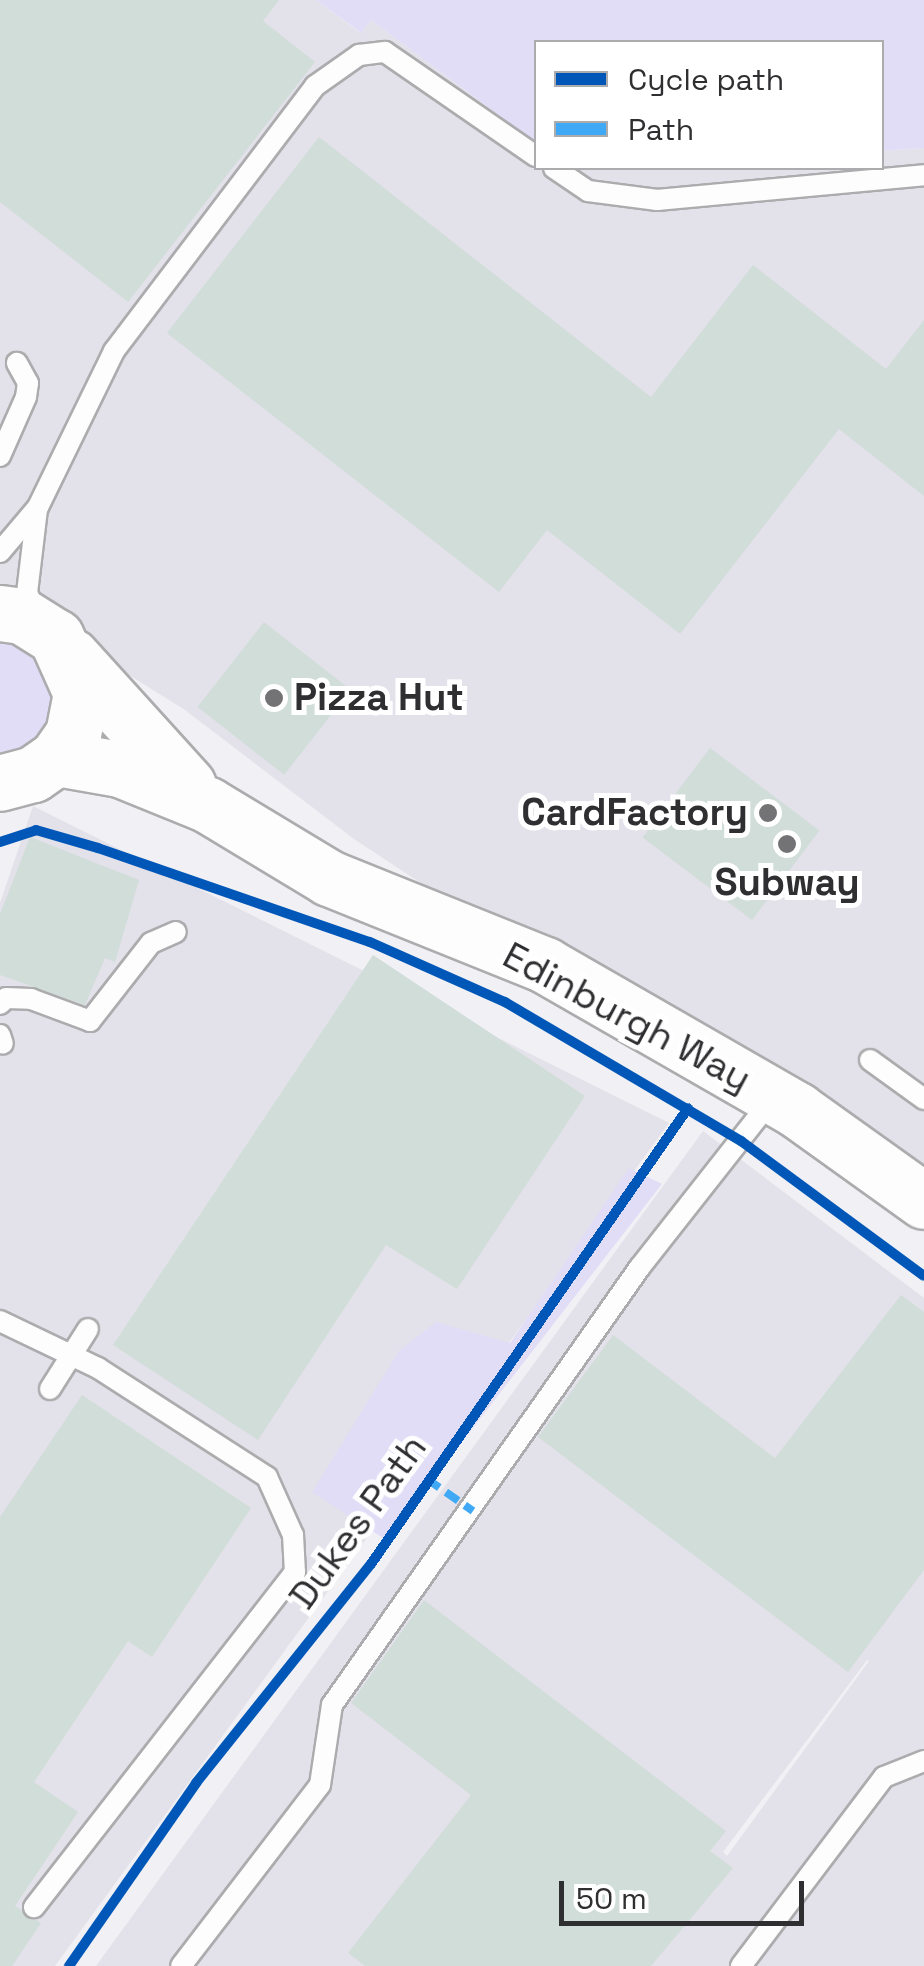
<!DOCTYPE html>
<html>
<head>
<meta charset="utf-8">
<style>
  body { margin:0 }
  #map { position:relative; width:924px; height:1966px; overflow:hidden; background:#f1f0f4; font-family:"Space Grotesk",sans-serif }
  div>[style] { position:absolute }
  .built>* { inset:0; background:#e3e1e9 }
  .green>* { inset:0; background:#e2ddf6 }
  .building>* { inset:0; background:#d1ddd9; transform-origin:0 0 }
  .roads { filter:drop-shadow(2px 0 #acacae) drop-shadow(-2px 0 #acacae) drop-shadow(0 2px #acacae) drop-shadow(0 -2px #acacae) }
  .lane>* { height:20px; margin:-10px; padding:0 10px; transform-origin:10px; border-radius:10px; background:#fdfdfd }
  .highway>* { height:55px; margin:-27.5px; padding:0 27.5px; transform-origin:27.5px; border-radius:27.5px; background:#fdfdfd }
  .quiet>* { height:8px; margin-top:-4px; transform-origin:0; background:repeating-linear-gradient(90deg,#3fa9f5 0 15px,transparent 0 23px) }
  .cycleway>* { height:10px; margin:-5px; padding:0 5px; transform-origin:5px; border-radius:5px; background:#0057b8 }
  .dots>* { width:28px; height:28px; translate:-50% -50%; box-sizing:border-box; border:5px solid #fff; border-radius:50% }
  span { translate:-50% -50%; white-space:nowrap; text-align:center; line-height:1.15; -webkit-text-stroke:10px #fff; paint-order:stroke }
  .poi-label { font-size:38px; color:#2f2e31; font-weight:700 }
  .left { translate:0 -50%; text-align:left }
  .right { translate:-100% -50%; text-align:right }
  .street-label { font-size:38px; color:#2f2e31 }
  .legend { position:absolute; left:534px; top:40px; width:350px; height:130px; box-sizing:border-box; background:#fff; border:2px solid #acabad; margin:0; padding:12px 18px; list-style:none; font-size:30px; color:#2f2e31 }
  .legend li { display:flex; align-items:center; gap:20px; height:50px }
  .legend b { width:50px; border:2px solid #acabad }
  .scale { position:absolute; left:559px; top:1881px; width:245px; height:45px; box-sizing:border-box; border:5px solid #2f2e31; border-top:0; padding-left:12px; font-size:30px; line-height:35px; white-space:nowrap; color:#2f2e31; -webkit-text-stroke:8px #fff; paint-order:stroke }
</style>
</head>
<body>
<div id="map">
  <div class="built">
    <div style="clip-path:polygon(0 0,316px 0,360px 33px,371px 20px,536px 143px,536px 168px,882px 168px,882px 151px,924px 148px,924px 1214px,354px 839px,185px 710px,0 594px)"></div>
    <div style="clip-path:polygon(33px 806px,669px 1123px,55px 1966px,0 1966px,0 903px)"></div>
    <div style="clip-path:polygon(evenodd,703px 1131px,924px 1298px,924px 1966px,96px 1966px,703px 1131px,867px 1660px,869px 1661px,727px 1856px,723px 1852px,867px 1660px)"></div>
  </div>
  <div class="green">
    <div style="clip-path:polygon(316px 0,924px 0,924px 148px,882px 151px,882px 42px,536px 42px,536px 143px,371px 20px,361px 33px)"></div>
    <div style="clip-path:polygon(0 633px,18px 636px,59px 678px,49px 736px,0 762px)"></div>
    <div style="clip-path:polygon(629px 1168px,662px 1184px,386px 1540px,312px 1492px,399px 1351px,436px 1322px,510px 1343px)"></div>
  </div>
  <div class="building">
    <div style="clip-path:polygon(0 0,279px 0,263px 21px,315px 62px,128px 302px,0 202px)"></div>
    <div style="clip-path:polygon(319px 137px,651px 397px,753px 265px,886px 369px,924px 320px,924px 496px,839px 429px,680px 634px,547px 530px,499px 592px,167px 333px)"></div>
    <div style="left:264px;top:622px;width:110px;height:108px;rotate:38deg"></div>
    <div style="left:710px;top:748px;width:137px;height:112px;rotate:37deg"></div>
    <div style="clip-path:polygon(30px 837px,139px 880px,115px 962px,105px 958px,85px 1005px,0 975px,0 914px)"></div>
    <div style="clip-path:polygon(373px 955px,585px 1096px,457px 1289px,386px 1245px,258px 1440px,113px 1345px)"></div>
    <div style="clip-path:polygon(901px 1295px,924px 1312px,924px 1570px,848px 1672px,538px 1437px,613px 1335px,775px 1458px)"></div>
    <div style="clip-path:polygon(82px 1395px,251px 1508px,152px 1657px,128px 1641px,34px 1782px,78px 1812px,15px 1906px,41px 1923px,12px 1966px,0 1966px,0 1517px)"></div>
    <div style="clip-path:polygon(424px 1600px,726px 1831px,710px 1851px,733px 1868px,651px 1966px,365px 1966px,348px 1953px,471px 1795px,351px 1703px)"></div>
  </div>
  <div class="roads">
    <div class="lane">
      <div style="left:554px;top:168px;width:41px;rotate:34.1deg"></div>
      <div style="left:588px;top:191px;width:70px;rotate:7.4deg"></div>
      <div style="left:657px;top:200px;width:268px;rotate:-5.3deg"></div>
      <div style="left:0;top:456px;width:64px;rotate:-66.2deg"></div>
      <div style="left:26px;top:397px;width:14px;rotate:-82deg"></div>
      <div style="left:28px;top:383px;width:23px;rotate:-119deg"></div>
      <div style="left:0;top:552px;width:59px;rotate:-49.8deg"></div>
      <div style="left:38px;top:507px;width:174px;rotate:-64deg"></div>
      <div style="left:114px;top:351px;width:333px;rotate:-52.8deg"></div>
      <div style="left:315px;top:86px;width:54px;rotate:-35.2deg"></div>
      <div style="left:359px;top:55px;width:26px;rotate:-7deg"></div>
      <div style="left:385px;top:52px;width:183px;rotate:34.6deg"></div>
      <div style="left:36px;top:613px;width:22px;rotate:-114deg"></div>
      <div style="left:27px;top:593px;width:85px;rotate:-83.2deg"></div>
      <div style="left:0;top:1004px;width:8px;rotate:-45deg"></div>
      <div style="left:6px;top:998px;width:25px;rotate:2deg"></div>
      <div style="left:31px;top:999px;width:63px;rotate:20.4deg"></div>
      <div style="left:90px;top:1021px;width:99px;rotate:-52deg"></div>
      <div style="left:151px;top:943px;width:27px;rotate:-24deg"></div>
      <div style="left:0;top:1035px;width:9px;rotate:72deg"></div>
      <div style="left:870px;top:1060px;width:67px;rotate:35.8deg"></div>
      <div style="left:0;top:1321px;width:109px;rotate:25.6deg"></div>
      <div style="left:98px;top:1368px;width:201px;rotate:32.8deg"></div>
      <div style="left:267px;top:1477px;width:64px;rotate:65.9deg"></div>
      <div style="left:293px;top:1535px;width:37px;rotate:87deg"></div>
      <div style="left:295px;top:1572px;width:425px;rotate:127.9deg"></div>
      <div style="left:50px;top:1389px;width:71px;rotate:-57.7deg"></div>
      <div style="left:181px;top:1966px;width:228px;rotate:-52.5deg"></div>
      <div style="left:320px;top:1785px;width:81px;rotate:-81.5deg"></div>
      <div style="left:332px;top:1705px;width:535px;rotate:-54.89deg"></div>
      <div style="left:640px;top:1267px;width:215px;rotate:-51.8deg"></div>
      <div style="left:741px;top:1966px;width:237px;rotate:-52.9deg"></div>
      <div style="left:884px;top:1777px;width:43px;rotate:-21.8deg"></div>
    </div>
    <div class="highway">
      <div style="left:0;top:613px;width:22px;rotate:8deg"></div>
      <div style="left:22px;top:616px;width:40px;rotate:32deg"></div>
      <div style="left:56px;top:637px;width:61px;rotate:65.9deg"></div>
      <div style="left:81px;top:693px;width:42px;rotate:101deg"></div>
      <div style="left:73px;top:734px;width:29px;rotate:125deg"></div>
      <div style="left:56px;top:758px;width:28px;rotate:145deg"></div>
      <div style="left:33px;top:774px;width:34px;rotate:165deg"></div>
      <div style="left:71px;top:656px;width:174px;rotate:47.8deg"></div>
      <div style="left:56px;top:758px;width:65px;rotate:9.8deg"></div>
      <div style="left:120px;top:769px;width:95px;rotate:22.2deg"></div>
      <div style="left:208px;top:805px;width:141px;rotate:31.1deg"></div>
      <div style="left:329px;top:878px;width:233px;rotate:21.9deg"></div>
      <div style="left:545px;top:965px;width:291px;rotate:29.9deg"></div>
      <div style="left:797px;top:1110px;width:156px;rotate:35.6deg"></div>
    </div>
  </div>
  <div class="quiet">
    <div style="left:427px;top:1479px;width:56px;rotate:34.8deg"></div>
  </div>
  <div class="cycleway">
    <div style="left:0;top:842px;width:38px;rotate:-18deg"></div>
    <div style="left:36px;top:830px;width:65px;rotate:16.2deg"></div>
    <div style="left:98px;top:848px;width:288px;rotate:19.1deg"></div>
    <div style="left:370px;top:942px;width:148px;rotate:24deg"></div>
    <div style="left:505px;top:1002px;width:274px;rotate:30.5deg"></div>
    <div style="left:741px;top:1141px;width:227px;rotate:36.4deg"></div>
    <div style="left:69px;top:1966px;width:223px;rotate:-55.2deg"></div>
    <div style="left:196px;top:1783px;width:280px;rotate:-51.4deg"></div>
    <div style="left:371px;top:1564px;width:555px;rotate:-55.19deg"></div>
  </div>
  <div class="dots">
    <div style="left:274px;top:698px;background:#737275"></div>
    <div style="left:768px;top:813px;background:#737275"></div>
    <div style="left:787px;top:844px;background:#737275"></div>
  </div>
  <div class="poi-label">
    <span class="left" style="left:294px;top:698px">Pizza Hut</span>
    <span class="right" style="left:748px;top:813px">CardFactory</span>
    <span style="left:787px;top:883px">Subway</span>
  </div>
  <div class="street-label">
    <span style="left:627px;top:1017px;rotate:28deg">Edinburgh Way</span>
    <span style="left:358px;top:1522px;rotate:-54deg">Dukes Path</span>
  </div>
  <ul class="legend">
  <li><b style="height:12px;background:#0057b8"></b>Cycle path</li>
  <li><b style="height:12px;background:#3fa9f5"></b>Path</li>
  </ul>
  <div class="scale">50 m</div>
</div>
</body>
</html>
